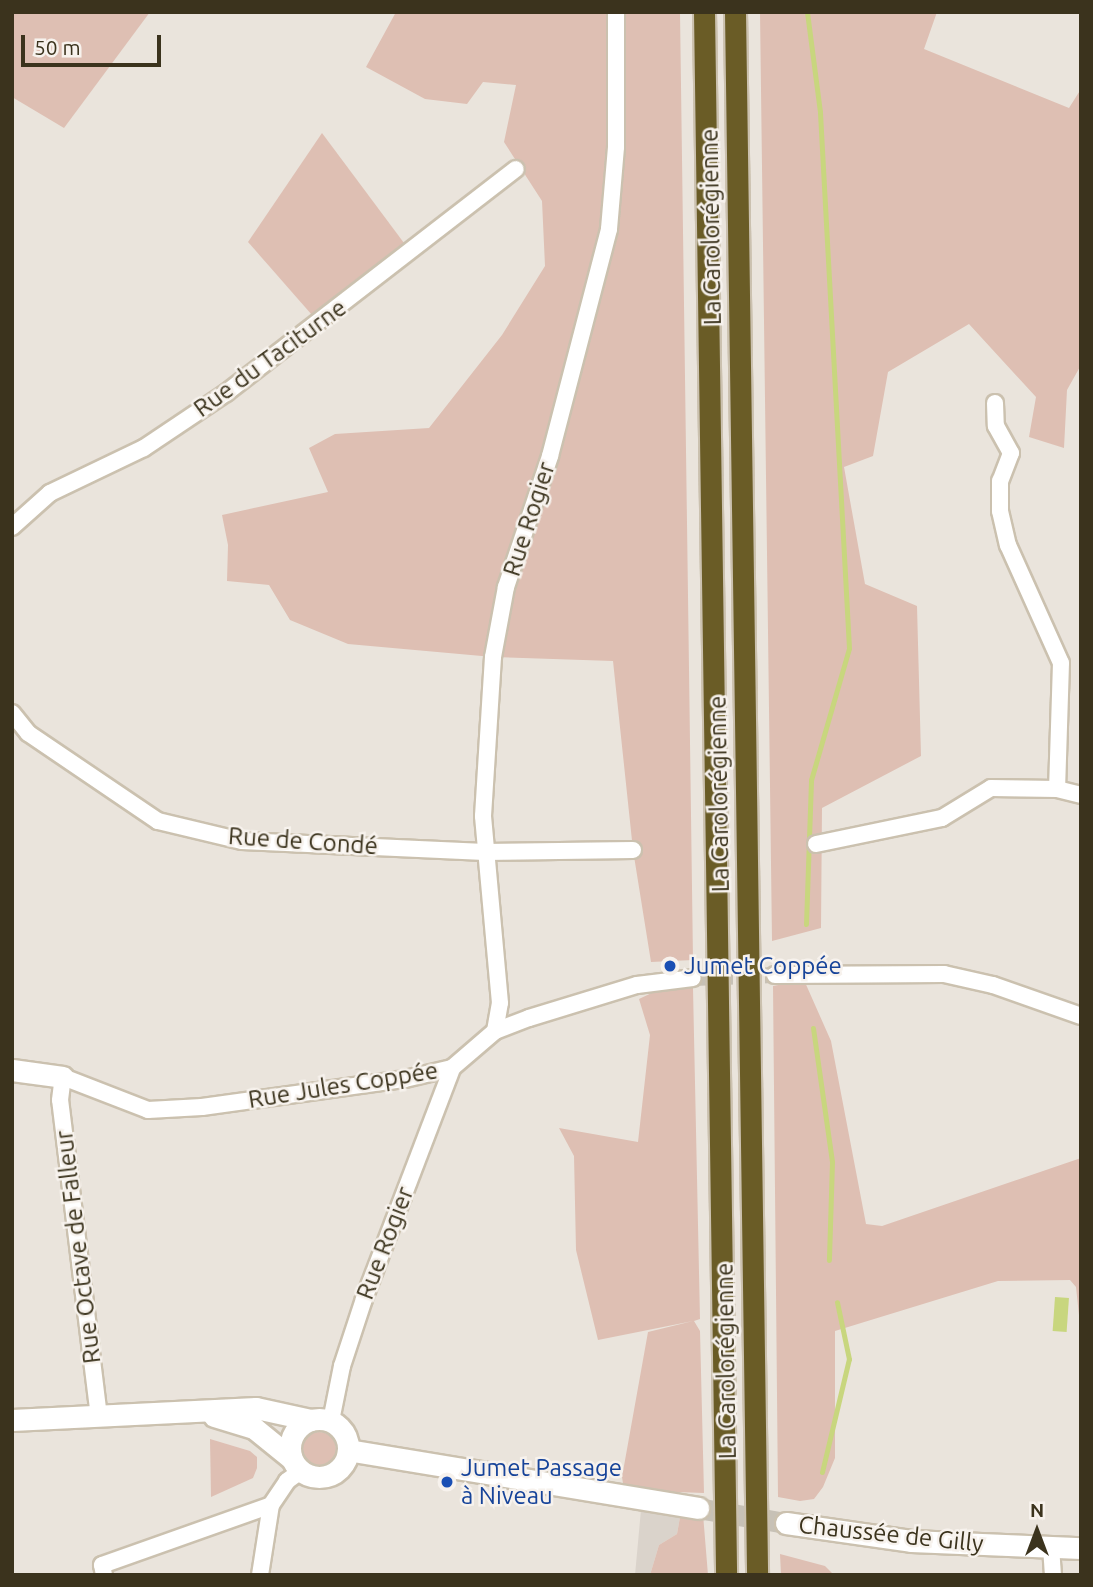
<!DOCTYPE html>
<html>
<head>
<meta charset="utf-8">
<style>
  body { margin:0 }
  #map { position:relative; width:1093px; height:1587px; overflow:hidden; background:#eae4dc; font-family:Ubuntu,sans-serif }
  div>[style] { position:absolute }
  .built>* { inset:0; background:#dad3cb }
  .green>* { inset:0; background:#debfb3 }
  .round { border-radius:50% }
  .water>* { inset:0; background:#c8d67e; transform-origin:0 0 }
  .stream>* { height:5px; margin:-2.5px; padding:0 2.5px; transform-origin:2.5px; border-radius:2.5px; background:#c8d67e }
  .street-tunnel>* { height:16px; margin-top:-8px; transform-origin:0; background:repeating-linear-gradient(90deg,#c7c1b6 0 16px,transparent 0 24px) }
  .secondary-tunnel>* { height:21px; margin-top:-10.5px; transform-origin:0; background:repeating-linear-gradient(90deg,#c7c1b6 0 21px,transparent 0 31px) }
  .roads { filter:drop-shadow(2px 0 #cbc1af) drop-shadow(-2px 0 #cbc1af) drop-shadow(0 2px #cbc1af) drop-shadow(0 -2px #cbc1af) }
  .street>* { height:16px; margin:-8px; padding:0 8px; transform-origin:8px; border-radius:8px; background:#fff }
  .secondary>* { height:21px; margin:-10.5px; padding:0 10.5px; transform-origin:10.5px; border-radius:10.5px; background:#fff }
  .secondary>.ring { margin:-10.5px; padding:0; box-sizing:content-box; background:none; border:21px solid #fff; border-radius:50% }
  .highway>* { height:21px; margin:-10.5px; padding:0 10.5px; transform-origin:10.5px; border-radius:10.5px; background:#6a5c26 }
  .dots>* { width:19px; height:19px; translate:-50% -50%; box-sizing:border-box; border:4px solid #f7f2ed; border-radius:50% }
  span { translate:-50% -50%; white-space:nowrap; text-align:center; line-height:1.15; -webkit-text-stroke:5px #f7f2ed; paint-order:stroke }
  .street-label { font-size:24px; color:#3b331d }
  .transit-label { font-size:24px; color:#164399 }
  .left { translate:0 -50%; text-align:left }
  .frame { position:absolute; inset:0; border:14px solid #3b331d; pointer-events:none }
  .north { position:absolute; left:1002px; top:1496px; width:70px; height:70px; -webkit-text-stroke:5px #f7f2ed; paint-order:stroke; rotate:0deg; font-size:19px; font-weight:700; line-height:28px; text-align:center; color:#3b331d }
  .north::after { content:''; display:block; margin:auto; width:24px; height:32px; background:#3b331d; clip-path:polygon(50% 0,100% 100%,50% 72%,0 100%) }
  .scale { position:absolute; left:21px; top:35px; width:140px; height:32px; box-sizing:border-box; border:4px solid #3b331d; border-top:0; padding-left:9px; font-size:21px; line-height:24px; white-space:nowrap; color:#3b331d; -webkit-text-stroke:5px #f7f2ed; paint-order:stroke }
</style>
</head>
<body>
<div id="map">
  <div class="built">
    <div style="clip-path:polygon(642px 1499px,682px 1506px,677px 1534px,659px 1545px,650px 1575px,635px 1575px)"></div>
  </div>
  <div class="green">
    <div style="clip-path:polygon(12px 12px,150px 12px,64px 128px,12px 97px)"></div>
    <div style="clip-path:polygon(396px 12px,680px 12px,693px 960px,651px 962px,633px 850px,613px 661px,493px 657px,348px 644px,290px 620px,269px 585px,227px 581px,228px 545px,222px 515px,328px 492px,309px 448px,335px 434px,429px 428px,502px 335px,545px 266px,542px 201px,504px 142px,516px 85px,483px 82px,467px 104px,425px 99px,366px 67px)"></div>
    <div style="clip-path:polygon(760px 12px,937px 12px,924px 49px,1069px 108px,1081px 89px,1081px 365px,1067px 390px,1064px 448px,1029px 437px,1036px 397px,969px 324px,888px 372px,873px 456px,844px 467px,865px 584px,917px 606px,921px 756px,822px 808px,821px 928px,772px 941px)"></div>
    <div style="clip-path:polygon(322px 133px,404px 243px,312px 315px,248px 242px)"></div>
    <div style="clip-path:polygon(804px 980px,831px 1041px,866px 1224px,882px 1226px,1081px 1158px,1081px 1334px,1076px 1287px,1070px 1280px,998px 1281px,835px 1331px,835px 1458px,823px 1487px,814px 1499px,800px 1501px,778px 1497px,773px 986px)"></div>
    <div style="clip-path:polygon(693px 988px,700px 1319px,694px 1321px,700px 1331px,704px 1493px,624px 1490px,622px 1477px,648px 1332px,693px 1321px,598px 1340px,576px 1250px,574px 1156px,559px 1128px,638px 1142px,650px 1035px,639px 999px,660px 989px)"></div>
    <div class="round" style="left:302px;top:1432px;width:34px;height:34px"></div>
    <div style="clip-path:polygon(210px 1439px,250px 1451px,257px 1457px,257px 1468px,253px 1478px,211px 1497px)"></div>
    <div style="clip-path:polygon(682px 1506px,703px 1514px,708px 1575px,650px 1575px,659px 1545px,677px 1534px)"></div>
    <div style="clip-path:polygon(780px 1554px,825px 1566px,834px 1575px,781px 1575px)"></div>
  </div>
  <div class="water">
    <div style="left:1055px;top:1297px;width:14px;height:34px;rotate:4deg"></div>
  </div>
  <div class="stream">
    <div style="left:806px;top:924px;width:144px;rotate:-88deg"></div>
    <div style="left:811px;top:780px;width:137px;rotate:-73.9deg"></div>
    <div style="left:849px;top:648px;width:537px;rotate:-93.1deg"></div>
    <div style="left:820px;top:112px;width:101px;rotate:-97.4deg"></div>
    <div style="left:813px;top:1028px;width:135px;rotate:81.9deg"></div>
    <div style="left:832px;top:1162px;width:98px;rotate:91.8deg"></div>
    <div style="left:822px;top:1472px;width:116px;rotate:-76.6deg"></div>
    <div style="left:849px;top:1359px;width:58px;rotate:-101.9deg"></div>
  </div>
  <div class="street-tunnel">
    <div style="left:693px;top:978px;width:82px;rotate:-2.1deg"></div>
  </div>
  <div class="secondary-tunnel">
    <div style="left:698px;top:1508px;width:89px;rotate:9.7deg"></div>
  </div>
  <div class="roads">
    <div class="street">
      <div style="left:995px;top:403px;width:23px;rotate:88deg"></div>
      <div style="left:996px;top:426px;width:31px;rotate:61deg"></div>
      <div style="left:1011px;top:453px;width:30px;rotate:111deg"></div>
      <div style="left:1000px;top:481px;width:30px;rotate:90deg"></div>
      <div style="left:1000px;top:511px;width:35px;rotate:77deg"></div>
      <div style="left:1008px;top:545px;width:129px;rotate:65.8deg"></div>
      <div style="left:1061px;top:663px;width:126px;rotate:91.8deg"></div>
      <div style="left:12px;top:527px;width:51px;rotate:-41.8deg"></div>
      <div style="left:50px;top:493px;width:104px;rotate:-25.6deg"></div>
      <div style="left:144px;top:448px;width:99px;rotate:-33.9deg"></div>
      <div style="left:226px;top:393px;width:366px;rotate:-37.7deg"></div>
      <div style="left:12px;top:713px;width:26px;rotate:51deg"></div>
      <div style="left:28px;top:733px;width:157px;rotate:34.1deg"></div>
      <div style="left:158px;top:821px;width:86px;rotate:13.4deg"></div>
      <div style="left:242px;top:841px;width:243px;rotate:2.6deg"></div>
      <div style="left:485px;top:852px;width:148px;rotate:-0.8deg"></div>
      <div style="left:816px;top:844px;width:129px;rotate:-11.7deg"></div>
      <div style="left:942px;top:818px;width:57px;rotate:-31.5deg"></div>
      <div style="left:991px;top:788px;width:66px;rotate:0.9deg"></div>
      <div style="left:1057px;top:789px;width:25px;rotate:14deg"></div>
      <div style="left:775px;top:975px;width:169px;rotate:-0.3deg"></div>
      <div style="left:944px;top:974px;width:50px;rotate:12.7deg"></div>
      <div style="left:993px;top:985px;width:93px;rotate:19.4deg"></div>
      <div style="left:495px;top:1031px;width:28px;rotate:-80deg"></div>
      <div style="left:500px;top:1003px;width:188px;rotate:-95.2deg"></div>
      <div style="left:483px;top:816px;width:159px;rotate:-86.4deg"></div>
      <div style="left:493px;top:657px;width:71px;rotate:-79.5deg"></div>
      <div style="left:506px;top:587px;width:138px;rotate:-71.4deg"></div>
      <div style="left:550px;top:456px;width:235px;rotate:-75.4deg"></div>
      <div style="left:609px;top:229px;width:82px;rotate:-85.1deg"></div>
      <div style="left:616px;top:147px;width:135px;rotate:-90deg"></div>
      <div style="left:99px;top:1417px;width:319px;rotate:-97deg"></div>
      <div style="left:60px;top:1100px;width:23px;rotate:-83deg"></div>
      <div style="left:63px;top:1077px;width:91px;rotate:21.2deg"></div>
      <div style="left:148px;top:1110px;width:54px;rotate:-3.2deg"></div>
      <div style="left:202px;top:1107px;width:205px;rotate:-7.9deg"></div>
      <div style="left:405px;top:1079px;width:48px;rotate:-13.2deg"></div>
      <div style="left:452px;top:1068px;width:57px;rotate:-40.7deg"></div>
      <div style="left:495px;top:1031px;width:36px;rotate:-21deg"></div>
      <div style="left:529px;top:1018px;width:113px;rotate:-17deg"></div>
      <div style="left:637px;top:985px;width:56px;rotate:-7.1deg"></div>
      <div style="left:331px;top:1421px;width:56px;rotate:-78.7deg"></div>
      <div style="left:342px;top:1366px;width:71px;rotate:-71.8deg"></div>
      <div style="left:364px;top:1299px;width:247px;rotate:-69.1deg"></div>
      <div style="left:1051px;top:1547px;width:28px;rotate:86deg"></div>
      <div style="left:104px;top:1575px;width:10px;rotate:-101deg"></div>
      <div style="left:102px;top:1565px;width:179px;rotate:-19.5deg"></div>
      <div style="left:260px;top:1575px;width:71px;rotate:-81.1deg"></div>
      <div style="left:271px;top:1505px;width:29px;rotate:-56deg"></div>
      <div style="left:287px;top:1481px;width:17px;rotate:-36deg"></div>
    </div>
    <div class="secondary">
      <div style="left:12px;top:1070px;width:51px;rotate:7.8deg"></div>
      <div style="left:214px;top:1416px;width:42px;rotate:16.7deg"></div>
      <div style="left:254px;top:1428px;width:49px;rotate:39.2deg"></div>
      <div class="ring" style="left:290px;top:1419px;width:37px;height:37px"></div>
      <div style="left:12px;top:1420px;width:244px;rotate:-2.8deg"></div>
      <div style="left:256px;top:1408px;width:56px;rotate:12.3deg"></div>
      <div style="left:348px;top:1450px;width:355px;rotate:9.4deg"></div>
      <div style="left:786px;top:1523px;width:126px;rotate:8.2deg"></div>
      <div style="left:911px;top:1541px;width:170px;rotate:2.4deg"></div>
    </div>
    <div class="highway">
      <div style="left:704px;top:12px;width:1563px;rotate:89.19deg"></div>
      <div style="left:735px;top:12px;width:1563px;rotate:89.19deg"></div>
    </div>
  </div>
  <div class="dots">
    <div style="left:670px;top:966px;background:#1a4fb4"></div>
    <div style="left:447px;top:1482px;background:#1a4fb4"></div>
  </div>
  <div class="street-label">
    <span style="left:711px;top:227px;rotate:-91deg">La Carolorégienne</span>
    <span style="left:270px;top:358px;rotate:-36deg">Rue du Taciturne</span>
    <span style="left:529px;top:519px;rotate:-72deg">Rue Rogier</span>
    <span style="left:719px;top:794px;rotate:-91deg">La Carolorégienne</span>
    <span style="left:303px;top:841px;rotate:4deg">Rue de Condé</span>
    <span style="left:343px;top:1085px;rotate:-9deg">Rue Jules Coppée</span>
    <span style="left:385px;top:1243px;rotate:-69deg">Rue Rogier</span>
    <span style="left:78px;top:1247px;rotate:-97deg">Rue Octave de Falleur</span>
    <span style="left:726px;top:1361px;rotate:-91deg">La Carolorégienne</span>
    <span style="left:891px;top:1534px;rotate:6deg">Chaussée de Gilly</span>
  </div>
  <div class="transit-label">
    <span class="left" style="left:684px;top:966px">Jumet Coppée</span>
    <span class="left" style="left:461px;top:1482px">Jumet Passage<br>à Niveau</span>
  </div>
  <div class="frame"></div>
  <div class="north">N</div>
  <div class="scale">50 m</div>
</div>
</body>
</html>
